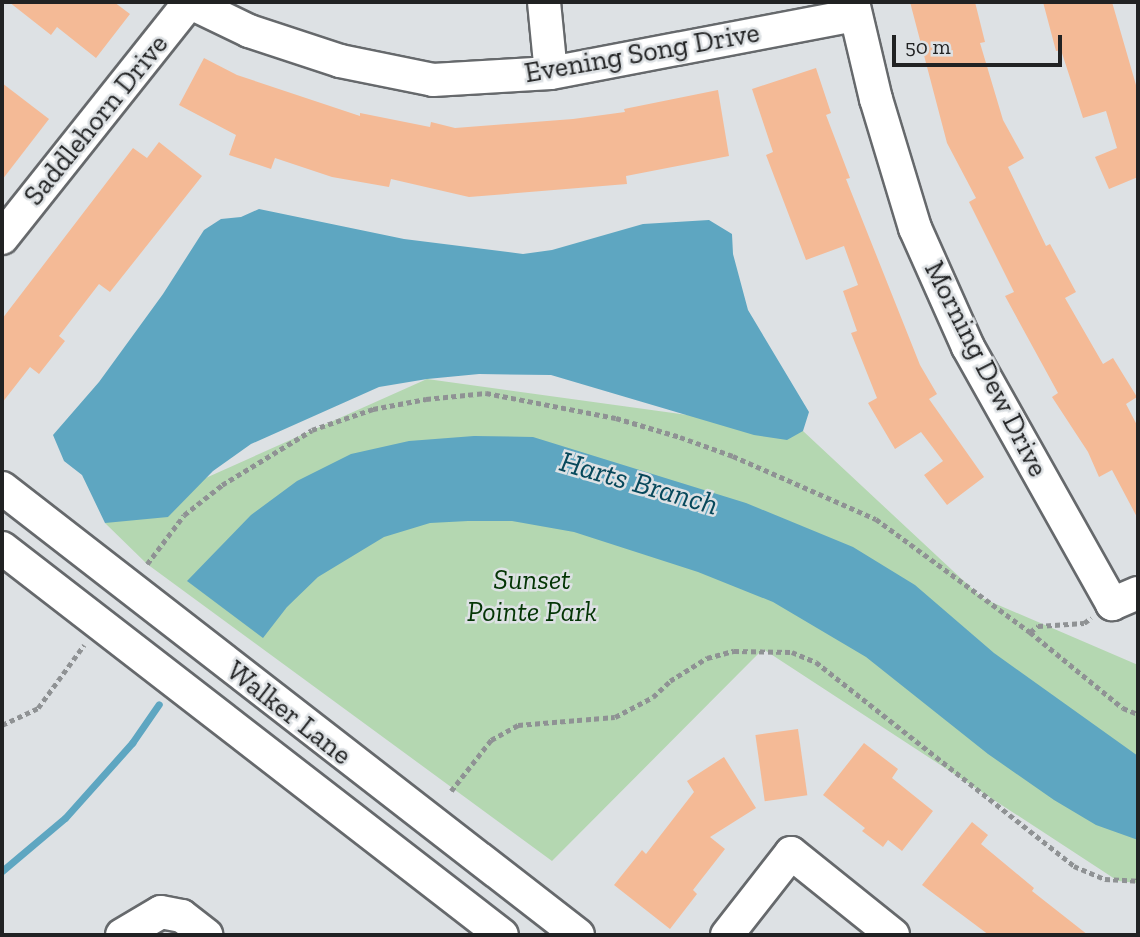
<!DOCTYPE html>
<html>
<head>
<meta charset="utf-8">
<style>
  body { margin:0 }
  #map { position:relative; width:1140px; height:937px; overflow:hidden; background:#dde1e4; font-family:"Zilla Slab",serif }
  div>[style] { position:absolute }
  .green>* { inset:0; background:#b4d7b1 }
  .water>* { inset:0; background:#5ea6c1 }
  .stream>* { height:7px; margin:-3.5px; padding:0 3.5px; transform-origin:3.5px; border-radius:3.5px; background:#5ea6c1 }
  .building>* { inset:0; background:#f4ba96; transform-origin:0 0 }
  .path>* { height:4.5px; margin-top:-2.25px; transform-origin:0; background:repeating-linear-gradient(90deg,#8f9294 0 5px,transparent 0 8.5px) }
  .roads { filter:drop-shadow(2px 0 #66696c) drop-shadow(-2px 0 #66696c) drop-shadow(0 2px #66696c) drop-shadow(0 -2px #66696c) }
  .minor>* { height:32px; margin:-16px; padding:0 16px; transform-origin:16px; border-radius:16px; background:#fff }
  span { translate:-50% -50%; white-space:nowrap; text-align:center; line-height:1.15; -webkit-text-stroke:5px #dde1e4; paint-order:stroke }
  .street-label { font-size:28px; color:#212223 }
  .park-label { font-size:28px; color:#043505; font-style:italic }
  .water-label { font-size:30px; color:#07485b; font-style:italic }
  .frame { position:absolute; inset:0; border:4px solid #212223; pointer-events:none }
  .scale { position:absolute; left:892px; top:35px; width:170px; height:32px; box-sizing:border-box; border:4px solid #212223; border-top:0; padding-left:9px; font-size:21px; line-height:24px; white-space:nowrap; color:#212223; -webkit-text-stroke:5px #dde1e4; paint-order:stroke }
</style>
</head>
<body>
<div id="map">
  <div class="green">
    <div style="clip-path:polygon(427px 379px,803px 431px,982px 598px,1138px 665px,1138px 883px,1118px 881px,763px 649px,552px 861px,147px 564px,105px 523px)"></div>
  </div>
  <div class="water">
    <div style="clip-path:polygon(259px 209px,404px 239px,523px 254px,552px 250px,643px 224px,709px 220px,732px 234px,733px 254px,748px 310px,809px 412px,803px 431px,787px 440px,754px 435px,551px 375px,479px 374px,427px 379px,379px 387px,251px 444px,213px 471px,168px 517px,105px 523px,82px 475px,64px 461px,53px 435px,99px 382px,163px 294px,204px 230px,221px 219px,241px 217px)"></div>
    <div style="clip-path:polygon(474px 436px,533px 437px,746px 503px,853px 547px,915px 585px,994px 653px,1138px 756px,1138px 840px,1096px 825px,1054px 800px,988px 754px,866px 657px,773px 602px,698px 572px,574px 532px,512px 521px,468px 521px,430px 523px,384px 537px,318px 577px,287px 607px,263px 638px,187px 581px,251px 515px,297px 481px,351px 454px,409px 441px)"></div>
  </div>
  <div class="stream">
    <div style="left:2px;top:871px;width:82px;rotate:-40.1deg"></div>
    <div style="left:65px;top:818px;width:101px;rotate:-48.2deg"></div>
    <div style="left:132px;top:743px;width:47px;rotate:-55.3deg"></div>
  </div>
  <div class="building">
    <div style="clip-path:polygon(9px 2px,114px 2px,130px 14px,96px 58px,57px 27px,51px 35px)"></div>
    <div style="clip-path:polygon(910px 2px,975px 2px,985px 42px,980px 43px,1003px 120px,1024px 158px,1008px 167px,1046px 246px,1050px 244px,1076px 292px,1065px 298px,1103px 364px,1113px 358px,1137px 397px,1126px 404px,1138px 427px,1138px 519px,1112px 470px,1099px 477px,1088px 452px,1052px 397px,1058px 393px,1005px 296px,1014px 292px,969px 202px,976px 198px,947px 143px)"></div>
    <div style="clip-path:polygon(1043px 2px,1112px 2px,1138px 92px,1138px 177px,1109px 189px,1095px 157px,1117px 148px,1106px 111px,1083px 118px,1061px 50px,1056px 51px)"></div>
    <div style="clip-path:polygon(204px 58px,237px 75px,360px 116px,360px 113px,430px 127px,431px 122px,455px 128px,573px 119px,625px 112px,624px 109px,718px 90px,729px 156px,626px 176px,627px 184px,469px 197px,391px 179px,389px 187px,332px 177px,275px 158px,271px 169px,229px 155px,236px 135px,179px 105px)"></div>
    <div style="clip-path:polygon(816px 68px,831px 113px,826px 115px,850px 178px,846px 179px,920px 365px,937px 394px,929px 399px,984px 477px,947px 505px,924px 475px,943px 461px,921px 432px,895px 449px,868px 403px,877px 398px,851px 333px,857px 331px,843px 291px,858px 285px,844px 246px,806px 260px,766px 155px,773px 152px,752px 89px)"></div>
    <div style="clip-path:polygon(2px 83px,49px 119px,2px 180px)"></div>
    <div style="clip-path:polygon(159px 142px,202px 176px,110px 292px,99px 284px,59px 336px,65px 341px,39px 374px,30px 367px,2px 403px,2px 319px,133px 148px,147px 158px)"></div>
    <div style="left:798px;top:729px;width:67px;height:43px;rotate:82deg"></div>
    <div style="clip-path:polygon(864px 743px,898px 769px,892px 778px,933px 811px,902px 851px,888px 840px,883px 847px,862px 831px,865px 828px,823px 795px)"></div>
    <div style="clip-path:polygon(724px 757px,756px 808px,710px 837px,725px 849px,693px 890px,697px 894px,670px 929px,614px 885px,642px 850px,646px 854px,694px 792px,687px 781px)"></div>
    <div style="clip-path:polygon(972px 822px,988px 835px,981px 844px,1034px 888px,1032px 891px,1088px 935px,989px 935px,922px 885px)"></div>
  </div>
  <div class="path">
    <div style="left:147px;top:564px;width:61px;rotate:-52.9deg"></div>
    <div style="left:184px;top:515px;width:48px;rotate:-38.3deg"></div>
    <div style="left:222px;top:485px;width:105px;rotate:-31.4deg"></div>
    <div style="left:312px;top:430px;width:65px;rotate:-19deg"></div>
    <div style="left:373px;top:409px;width:54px;rotate:-10.7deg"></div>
    <div style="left:426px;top:399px;width:60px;rotate:-5.7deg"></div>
    <div style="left:486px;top:393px;width:132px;rotate:10.9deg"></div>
    <div style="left:616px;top:418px;width:67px;rotate:16.5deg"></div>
    <div style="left:680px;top:437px;width:56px;rotate:19.7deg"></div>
    <div style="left:733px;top:456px;width:156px;rotate:23.8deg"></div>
    <div style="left:876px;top:519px;width:191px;rotate:36.3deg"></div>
    <div style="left:1030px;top:632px;width:120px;rotate:39.3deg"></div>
    <div style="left:1123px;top:708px;width:16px;rotate:22deg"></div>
    <div style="left:1030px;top:632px;width:10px;rotate:-37deg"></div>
    <div style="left:1038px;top:626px;width:46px;rotate:-3.7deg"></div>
    <div style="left:1084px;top:623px;width:9px;rotate:-36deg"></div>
    <div style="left:2px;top:725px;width:40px;rotate:-25deg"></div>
    <div style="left:38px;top:708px;width:78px;rotate:-53.9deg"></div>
    <div style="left:451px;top:791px;width:65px;rotate:-51.9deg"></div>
    <div style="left:491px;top:740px;width:31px;rotate:-29deg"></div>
    <div style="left:518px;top:725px;width:97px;rotate:-4.7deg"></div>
    <div style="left:615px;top:717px;width:43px;rotate:-27.8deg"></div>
    <div style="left:653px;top:697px;width:23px;rotate:-43deg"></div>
    <div style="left:670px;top:681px;width:44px;rotate:-31.9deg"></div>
    <div style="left:707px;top:658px;width:28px;rotate:-15deg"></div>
    <div style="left:734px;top:651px;width:58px;rotate:1deg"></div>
    <div style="left:792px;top:652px;width:26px;rotate:23deg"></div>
    <div style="left:816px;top:662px;width:329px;rotate:38.3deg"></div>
    <div style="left:1074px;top:866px;width:34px;rotate:23deg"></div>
    <div style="left:1105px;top:879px;width:33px;rotate:3deg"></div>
  </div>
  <div class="roads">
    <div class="minor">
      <div style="left:189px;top:2px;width:67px;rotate:25.8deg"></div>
      <div style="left:249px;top:31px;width:96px;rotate:18.2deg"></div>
      <div style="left:340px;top:61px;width:95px;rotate:11.5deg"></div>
      <div style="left:433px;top:80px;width:118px;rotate:-3.4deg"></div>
      <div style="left:551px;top:73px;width:309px;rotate:-10.8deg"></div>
      <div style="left:544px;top:2px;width:71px;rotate:84.4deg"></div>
      <div style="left:853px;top:2px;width:100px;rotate:76.7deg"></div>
      <div style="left:876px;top:99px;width:135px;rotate:73.2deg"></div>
      <div style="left:915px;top:228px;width:130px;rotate:66deg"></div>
      <div style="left:968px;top:347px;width:295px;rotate:60.7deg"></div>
      <div style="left:1112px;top:604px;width:28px;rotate:-23deg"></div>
      <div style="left:2px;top:238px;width:302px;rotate:-51.5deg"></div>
      <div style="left:2px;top:488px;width:729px;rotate:37.81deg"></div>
      <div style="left:2px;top:548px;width:632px;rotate:37.74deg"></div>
      <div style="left:122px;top:935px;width:45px;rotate:-30.5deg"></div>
      <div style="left:161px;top:912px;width:21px;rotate:11deg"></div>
      <div style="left:182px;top:916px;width:31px;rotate:38deg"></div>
      <div style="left:727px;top:935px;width:104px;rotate:-52deg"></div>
      <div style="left:791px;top:853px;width:131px;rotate:38.8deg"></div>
    </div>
  </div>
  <div class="street-label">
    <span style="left:642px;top:53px;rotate:-10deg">Evening Song Drive</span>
    <span style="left:96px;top:120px;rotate:-51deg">Saddlehorn Drive</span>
    <span style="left:986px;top:369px;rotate:63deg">Morning Dew Drive</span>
    <span style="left:289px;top:713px;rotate:38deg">Walker Lane</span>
  </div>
  <div class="park-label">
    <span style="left:532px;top:596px">Sunset<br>Pointe Park</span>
  </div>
  <div class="water-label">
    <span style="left:639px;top:483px;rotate:16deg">Harts Branch</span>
  </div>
  <div class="frame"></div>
  <div class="scale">50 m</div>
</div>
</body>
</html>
